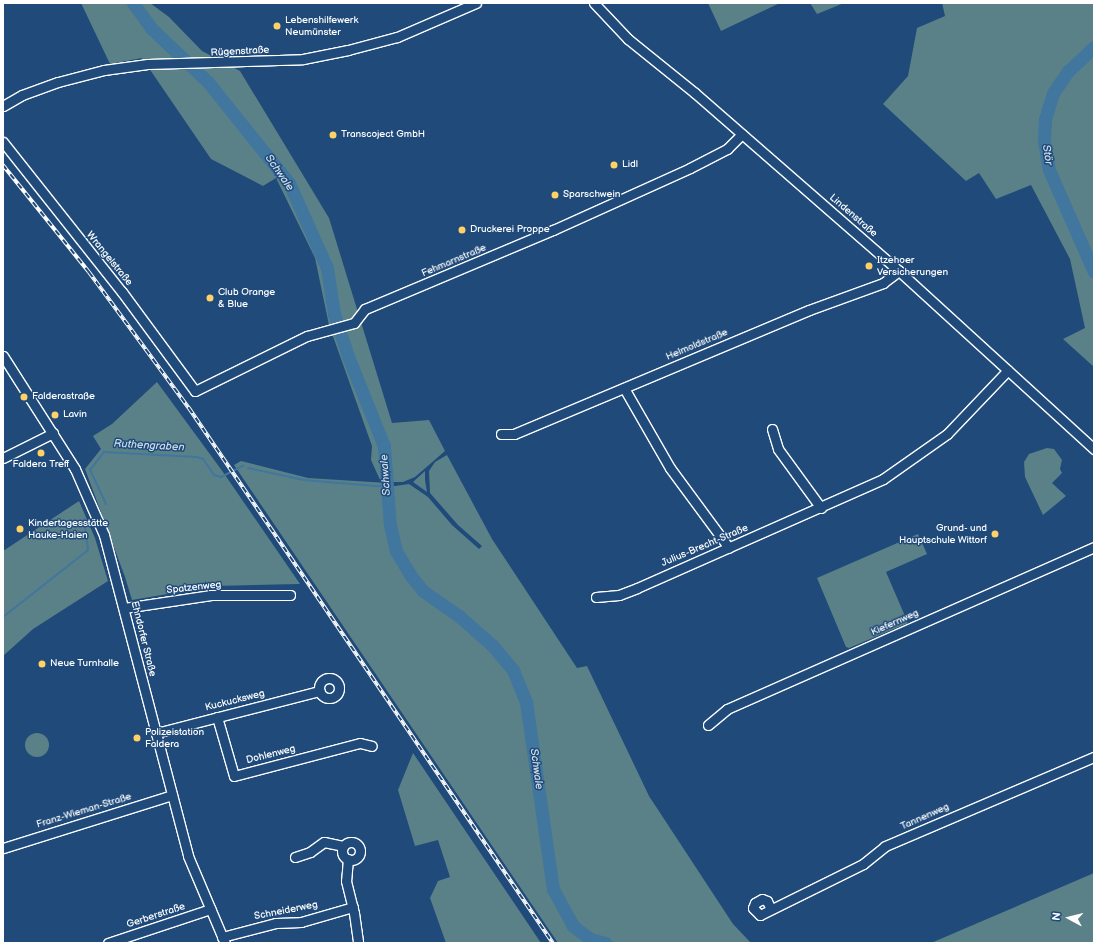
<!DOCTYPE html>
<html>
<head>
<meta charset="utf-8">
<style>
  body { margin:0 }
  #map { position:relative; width:1097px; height:946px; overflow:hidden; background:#1f4a7a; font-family:"Balsamiq Sans",sans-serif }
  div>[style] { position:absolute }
  .green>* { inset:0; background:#5a8187 }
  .round { border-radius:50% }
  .stream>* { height:2px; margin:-1px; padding:0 1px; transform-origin:1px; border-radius:1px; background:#41769e }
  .river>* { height:13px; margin:-6.5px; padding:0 6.5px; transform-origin:6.5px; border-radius:6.5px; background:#41769e }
  .roads { filter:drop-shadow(1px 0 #fff) drop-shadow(-1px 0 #fff) drop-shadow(0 1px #fff) drop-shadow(0 -1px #fff) }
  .minor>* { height:9px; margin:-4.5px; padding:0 4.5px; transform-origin:4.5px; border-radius:4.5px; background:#1f4a7a }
  .minor>.ring { margin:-4.5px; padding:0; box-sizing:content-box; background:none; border:9px solid #1f4a7a; border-radius:50% }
  .rail>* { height:3.5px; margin-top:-1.75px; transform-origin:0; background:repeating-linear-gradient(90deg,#1f4a7a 0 6px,#fff 0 12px); box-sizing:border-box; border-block:1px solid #fff }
  .dots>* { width:11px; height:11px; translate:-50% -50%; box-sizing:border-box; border:2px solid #1f4a7a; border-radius:50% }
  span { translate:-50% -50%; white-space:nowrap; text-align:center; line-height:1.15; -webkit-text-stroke:3px #1f4a7a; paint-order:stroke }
  .poi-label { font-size:10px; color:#fff }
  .left { translate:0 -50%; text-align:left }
  .right { translate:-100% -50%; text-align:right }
  .street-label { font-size:10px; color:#fff }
  .water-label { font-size:11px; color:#d0dde7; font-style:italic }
  .frame { position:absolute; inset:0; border:4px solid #fff; pointer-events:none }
  .north { position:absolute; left:1049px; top:898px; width:40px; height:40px; -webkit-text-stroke:3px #1f4a7a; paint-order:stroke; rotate:277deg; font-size:11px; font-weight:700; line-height:16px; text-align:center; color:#fff }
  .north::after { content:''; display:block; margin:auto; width:14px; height:18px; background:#fff; clip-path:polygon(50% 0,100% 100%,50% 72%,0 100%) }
</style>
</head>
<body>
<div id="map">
  <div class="green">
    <div style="clip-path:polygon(81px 3px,150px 3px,169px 17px,202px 51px,240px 71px,329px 218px,392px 423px,429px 420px,445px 451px,415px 477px,403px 482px,381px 482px,371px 460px,372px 446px,329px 325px,315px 258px,276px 178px,263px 186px,211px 159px,142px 58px,110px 64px)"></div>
    <div style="clip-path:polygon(708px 3px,780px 3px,721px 31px)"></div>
    <div style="clip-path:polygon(810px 3px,844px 3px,817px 14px)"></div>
    <div style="clip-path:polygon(942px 3px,1094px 3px,1094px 367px,1063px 339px,1085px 328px,1070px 259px,1031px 185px,996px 199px,979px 173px,966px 181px,883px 104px,908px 76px,917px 28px,945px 16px)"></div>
    <div style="clip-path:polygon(157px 382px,223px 472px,300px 584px,215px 586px,132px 600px,125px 577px,85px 469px,101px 449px,93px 436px,112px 424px)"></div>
    <div style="clip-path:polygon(1047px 448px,1054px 449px,1062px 460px,1060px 469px,1062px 473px,1052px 483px,1066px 496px,1043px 515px,1025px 477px,1024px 462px,1029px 454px)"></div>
    <div style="clip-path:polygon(447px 455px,492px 539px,577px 668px,587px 666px,649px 796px,733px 924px,751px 943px,558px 943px,234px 465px,241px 461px,308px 478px,387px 483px,388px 487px,409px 484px,428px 497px,452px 525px,479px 549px,482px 546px,458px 525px,430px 493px,429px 471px,435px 462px)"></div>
    <div style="clip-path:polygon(425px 471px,425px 480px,427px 492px,413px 482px)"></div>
    <div style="clip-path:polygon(79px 501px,95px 538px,108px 581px,33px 629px,3px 656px,3px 551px)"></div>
    <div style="clip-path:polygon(918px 534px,927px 554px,886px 572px,908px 623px,849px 648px,846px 647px,817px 578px)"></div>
    <div class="round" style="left:25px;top:733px;width:24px;height:24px"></div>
    <div style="clip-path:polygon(413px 753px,541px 943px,446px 943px,430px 898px,438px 881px,450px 877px,438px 840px,415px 846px,398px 790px)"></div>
    <div style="clip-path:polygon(1094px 873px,1094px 943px,931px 943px)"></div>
  </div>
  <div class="stream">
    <div style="left:248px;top:468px;width:57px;rotate:12.1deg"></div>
    <div style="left:304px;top:480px;width:84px;rotate:4.8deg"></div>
    <div style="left:106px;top:504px;width:38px;rotate:-115deg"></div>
    <div style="left:90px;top:470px;width:23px;rotate:-52deg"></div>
    <div style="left:104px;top:452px;width:93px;rotate:3.1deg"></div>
    <div style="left:197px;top:457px;width:6px;rotate:18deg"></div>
    <div style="left:203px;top:459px;width:19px;rotate:55deg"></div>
    <div style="left:214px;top:475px;width:7px;rotate:16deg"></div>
    <div style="left:221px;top:477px;width:25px;rotate:-27deg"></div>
    <div style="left:3px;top:617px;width:108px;rotate:-38.2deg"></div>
    <div style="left:88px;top:550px;width:31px;rotate:-97deg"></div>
  </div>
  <div class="river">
    <div style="left:133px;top:3px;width:31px;rotate:54deg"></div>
    <div style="left:151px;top:28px;width:79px;rotate:43.5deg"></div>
    <div style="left:208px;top:82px;width:129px;rotate:51.3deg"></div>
    <div style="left:289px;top:183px;width:93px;rotate:65.9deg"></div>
    <div style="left:327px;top:268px;width:47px;rotate:81.3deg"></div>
    <div style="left:334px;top:314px;width:47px;rotate:71.6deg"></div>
    <div style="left:349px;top:359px;width:94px;rotate:68.1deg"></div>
    <div style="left:384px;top:446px;width:79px;rotate:85.7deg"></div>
    <div style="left:390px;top:525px;width:27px;rotate:77deg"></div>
    <div style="left:396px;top:551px;width:29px;rotate:59deg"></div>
    <div style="left:411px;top:576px;width:19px;rotate:51deg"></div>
    <div style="left:423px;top:591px;width:44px;rotate:34.8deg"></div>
    <div style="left:459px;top:616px;width:44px;rotate:41.3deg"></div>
    <div style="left:492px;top:645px;width:33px;rotate:50deg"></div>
    <div style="left:513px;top:670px;width:35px;rotate:68deg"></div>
    <div style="left:526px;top:702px;width:189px;rotate:81.8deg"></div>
    <div style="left:553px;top:889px;width:42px;rotate:61.6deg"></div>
    <div style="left:573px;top:926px;width:21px;rotate:37deg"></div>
    <div style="left:590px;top:939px;width:16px;rotate:15deg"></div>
    <div style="left:1094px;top:47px;width:35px;rotate:137deg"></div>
    <div style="left:1068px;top:71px;width:27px;rotate:124deg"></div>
    <div style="left:1053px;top:93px;width:28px;rotate:107deg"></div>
    <div style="left:1045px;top:120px;width:21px;rotate:93deg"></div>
    <div style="left:1044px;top:141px;width:29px;rotate:80deg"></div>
    <div style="left:1049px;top:170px;width:111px;rotate:66.2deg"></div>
  </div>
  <div class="roads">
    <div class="minor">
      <div style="left:594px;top:3px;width:50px;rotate:46.6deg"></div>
      <div style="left:628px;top:39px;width:86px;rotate:38.9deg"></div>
      <div style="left:695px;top:93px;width:271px;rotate:41.1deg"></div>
      <div style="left:899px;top:271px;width:264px;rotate:42.4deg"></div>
      <div style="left:3px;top:106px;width:22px;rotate:-30deg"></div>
      <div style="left:22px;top:95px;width:38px;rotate:-20deg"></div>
      <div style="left:58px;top:82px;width:48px;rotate:-14.6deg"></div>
      <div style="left:104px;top:70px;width:44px;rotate:-7.8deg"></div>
      <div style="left:148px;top:64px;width:155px;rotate:-1.8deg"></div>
      <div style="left:303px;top:59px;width:46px;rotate:-11.3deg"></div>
      <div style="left:348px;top:50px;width:51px;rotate:-14.9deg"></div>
      <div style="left:397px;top:37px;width:86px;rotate:-23.3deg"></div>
      <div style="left:3px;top:142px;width:191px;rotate:51.6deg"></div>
      <div style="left:122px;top:292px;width:123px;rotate:53.6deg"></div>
      <div style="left:195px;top:391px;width:125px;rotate:-26.2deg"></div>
      <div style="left:307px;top:336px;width:49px;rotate:-15.5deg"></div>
      <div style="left:354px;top:323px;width:18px;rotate:-52deg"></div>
      <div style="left:365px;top:309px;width:204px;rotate:-22.8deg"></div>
      <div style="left:553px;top:230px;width:150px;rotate:-24.3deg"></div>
      <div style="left:690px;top:168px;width:42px;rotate:-27.2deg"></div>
      <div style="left:727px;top:149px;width:21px;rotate:-45deg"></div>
      <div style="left:3px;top:356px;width:134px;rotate:57.5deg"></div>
      <div style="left:75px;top:469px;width:72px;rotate:66.3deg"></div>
      <div style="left:104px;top:535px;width:332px;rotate:75.3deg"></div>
      <div style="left:188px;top:856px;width:95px;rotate:67deg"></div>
      <div style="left:624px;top:388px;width:92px;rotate:60.1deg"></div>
      <div style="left:670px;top:468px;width:99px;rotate:53.6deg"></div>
      <div style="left:772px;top:429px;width:21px;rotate:73deg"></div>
      <div style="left:778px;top:449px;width:73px;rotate:53.9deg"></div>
      <div style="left:501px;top:434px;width:13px"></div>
      <div style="left:514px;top:434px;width:320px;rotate:-22.8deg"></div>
      <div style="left:809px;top:310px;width:79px;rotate:-20deg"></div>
      <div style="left:883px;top:283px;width:20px;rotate:-37deg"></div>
      <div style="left:3px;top:458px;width:56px;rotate:-26.6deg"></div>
      <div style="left:596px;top:597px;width:23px;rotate:-5deg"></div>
      <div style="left:619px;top:595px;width:19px;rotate:-21deg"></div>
      <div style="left:637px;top:588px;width:269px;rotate:-23.9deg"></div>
      <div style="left:883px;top:479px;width:78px;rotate:-35.1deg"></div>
      <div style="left:947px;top:434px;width:88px;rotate:-46.4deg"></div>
      <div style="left:124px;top:608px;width:88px;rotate:-8.5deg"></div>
      <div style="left:211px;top:595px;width:79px"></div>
      <div class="ring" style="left:319px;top:678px;width:11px;height:11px"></div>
      <div style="left:217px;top:717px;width:61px;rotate:73.9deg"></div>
      <div style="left:234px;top:776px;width:130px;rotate:-14.7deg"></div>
      <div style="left:360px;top:743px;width:12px;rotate:14deg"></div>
      <div style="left:708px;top:725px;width:25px;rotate:-40deg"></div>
      <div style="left:727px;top:709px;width:401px;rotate:-23.8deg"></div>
      <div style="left:156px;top:733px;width:169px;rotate:-14.4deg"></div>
      <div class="ring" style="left:342px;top:842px;width:9px;height:9px"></div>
      <div style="left:3px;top:848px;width:177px;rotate:-17.4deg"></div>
      <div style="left:295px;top:857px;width:16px;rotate:-18deg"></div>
      <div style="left:310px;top:852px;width:17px;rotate:-36deg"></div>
      <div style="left:324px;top:842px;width:19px;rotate:12deg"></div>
      <div style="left:348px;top:859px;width:22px;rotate:95deg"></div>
      <div style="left:346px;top:881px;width:33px;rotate:76deg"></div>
      <div style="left:354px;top:913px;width:30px;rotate:82deg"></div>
      <div style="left:771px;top:909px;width:9px;rotate:-117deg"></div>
      <div style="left:767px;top:901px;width:5px;rotate:-158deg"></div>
      <div style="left:762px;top:899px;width:8px;rotate:150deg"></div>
      <div style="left:755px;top:903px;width:5px;rotate:112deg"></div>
      <div style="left:753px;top:908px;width:10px;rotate:45deg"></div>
      <div style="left:760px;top:915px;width:115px;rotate:-26.3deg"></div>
      <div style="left:863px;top:864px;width:28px;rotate:-39deg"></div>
      <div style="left:885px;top:846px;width:227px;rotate:-23.1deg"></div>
      <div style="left:222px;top:937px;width:56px;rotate:-14.5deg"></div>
      <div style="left:276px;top:923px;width:25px;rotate:-2deg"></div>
      <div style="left:301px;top:922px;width:54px;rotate:-16.1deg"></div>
      <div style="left:108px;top:943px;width:108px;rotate:-18.4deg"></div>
    </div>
  </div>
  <div class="rail">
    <div style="left:3px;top:165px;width:137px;rotate:51.2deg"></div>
    <div style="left:89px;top:272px;width:169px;rotate:53.7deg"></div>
    <div style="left:189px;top:408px;width:647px;rotate:55.77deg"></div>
  </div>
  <div class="dots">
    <div style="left:277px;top:26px;background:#ffd166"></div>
    <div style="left:333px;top:135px;background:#ffd166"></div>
    <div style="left:614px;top:165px;background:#ffd166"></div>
    <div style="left:555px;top:195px;background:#ffd166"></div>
    <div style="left:462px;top:230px;background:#ffd166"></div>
    <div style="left:869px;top:266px;background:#ffd166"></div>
    <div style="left:210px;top:298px;background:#ffd166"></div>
    <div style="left:24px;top:397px;background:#ffd166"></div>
    <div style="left:55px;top:415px;background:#ffd166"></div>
    <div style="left:41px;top:453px;background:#ffd166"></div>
    <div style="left:20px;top:529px;background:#ffd166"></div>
    <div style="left:995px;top:534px;background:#ffd166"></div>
    <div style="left:42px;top:664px;background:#ffd166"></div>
    <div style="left:137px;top:738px;background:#ffd166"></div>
  </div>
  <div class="poi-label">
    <span class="left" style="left:285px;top:26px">Lebenshilfewerk<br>Neumünster</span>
    <span class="left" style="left:341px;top:135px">Transcoject GmbH</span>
    <span class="left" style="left:622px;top:165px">Lidl</span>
    <span class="left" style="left:563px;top:195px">Sparschwein</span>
    <span class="left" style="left:470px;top:230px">Druckerei Proppe</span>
    <span class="left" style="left:877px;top:266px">Itzehoer<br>Versicherungen</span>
    <span class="left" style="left:218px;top:298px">Club Orange<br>&amp; Blue</span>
    <span class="left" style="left:32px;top:397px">Falderastraße</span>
    <span class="left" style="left:63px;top:415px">Lavin</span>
    <span style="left:41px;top:465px">Faldera Treff</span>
    <span class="left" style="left:28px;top:529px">Kindertagesstätte<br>Hauke-Haien</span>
    <span class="right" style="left:987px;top:534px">Grund- und<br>Hauptschule Wittorf</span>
    <span class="left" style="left:50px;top:664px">Neue Turnhalle</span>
    <span class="left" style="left:145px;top:738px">Polizeistation<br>Faldera</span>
  </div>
  <div class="street-label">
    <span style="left:240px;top:52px;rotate:-3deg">Rügenstraße</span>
    <span style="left:853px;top:216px;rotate:41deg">Lindenstraße</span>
    <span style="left:109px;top:259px;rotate:51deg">Wrangelstraße</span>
    <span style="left:454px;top:261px;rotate:-23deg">Fehmarnstraße</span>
    <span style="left:697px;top:345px;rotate:-23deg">Helmoldstraße</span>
    <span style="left:705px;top:546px;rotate:-23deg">Julius-Brecht-Straße</span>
    <span style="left:194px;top:588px;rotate:-6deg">Spatzenweg</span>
    <span style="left:895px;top:623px;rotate:-24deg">Kiefernweg</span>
    <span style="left:143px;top:639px;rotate:76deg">Ehndorfer Straße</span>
    <span style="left:235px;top:701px;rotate:-14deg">Kuckucksweg</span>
    <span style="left:271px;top:755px;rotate:-14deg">Dohlenweg</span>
    <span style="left:84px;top:811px;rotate:-17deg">Franz-Wieman-Straße</span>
    <span style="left:925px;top:817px;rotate:-24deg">Tannenweg</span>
    <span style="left:286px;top:911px;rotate:-11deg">Schneiderweg</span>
    <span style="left:156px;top:916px;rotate:-18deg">Gerberstraße</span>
  </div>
  <div class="water-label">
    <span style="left:1047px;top:155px;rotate:81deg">Stör</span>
    <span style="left:279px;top:173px;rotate:55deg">Schwale</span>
    <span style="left:149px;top:446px;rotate:3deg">Ruthengraben</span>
    <span style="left:386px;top:475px;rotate:-94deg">Schwale</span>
    <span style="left:536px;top:769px;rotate:82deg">Schwale</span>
  </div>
  <div class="frame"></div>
  <div class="north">N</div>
</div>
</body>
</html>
